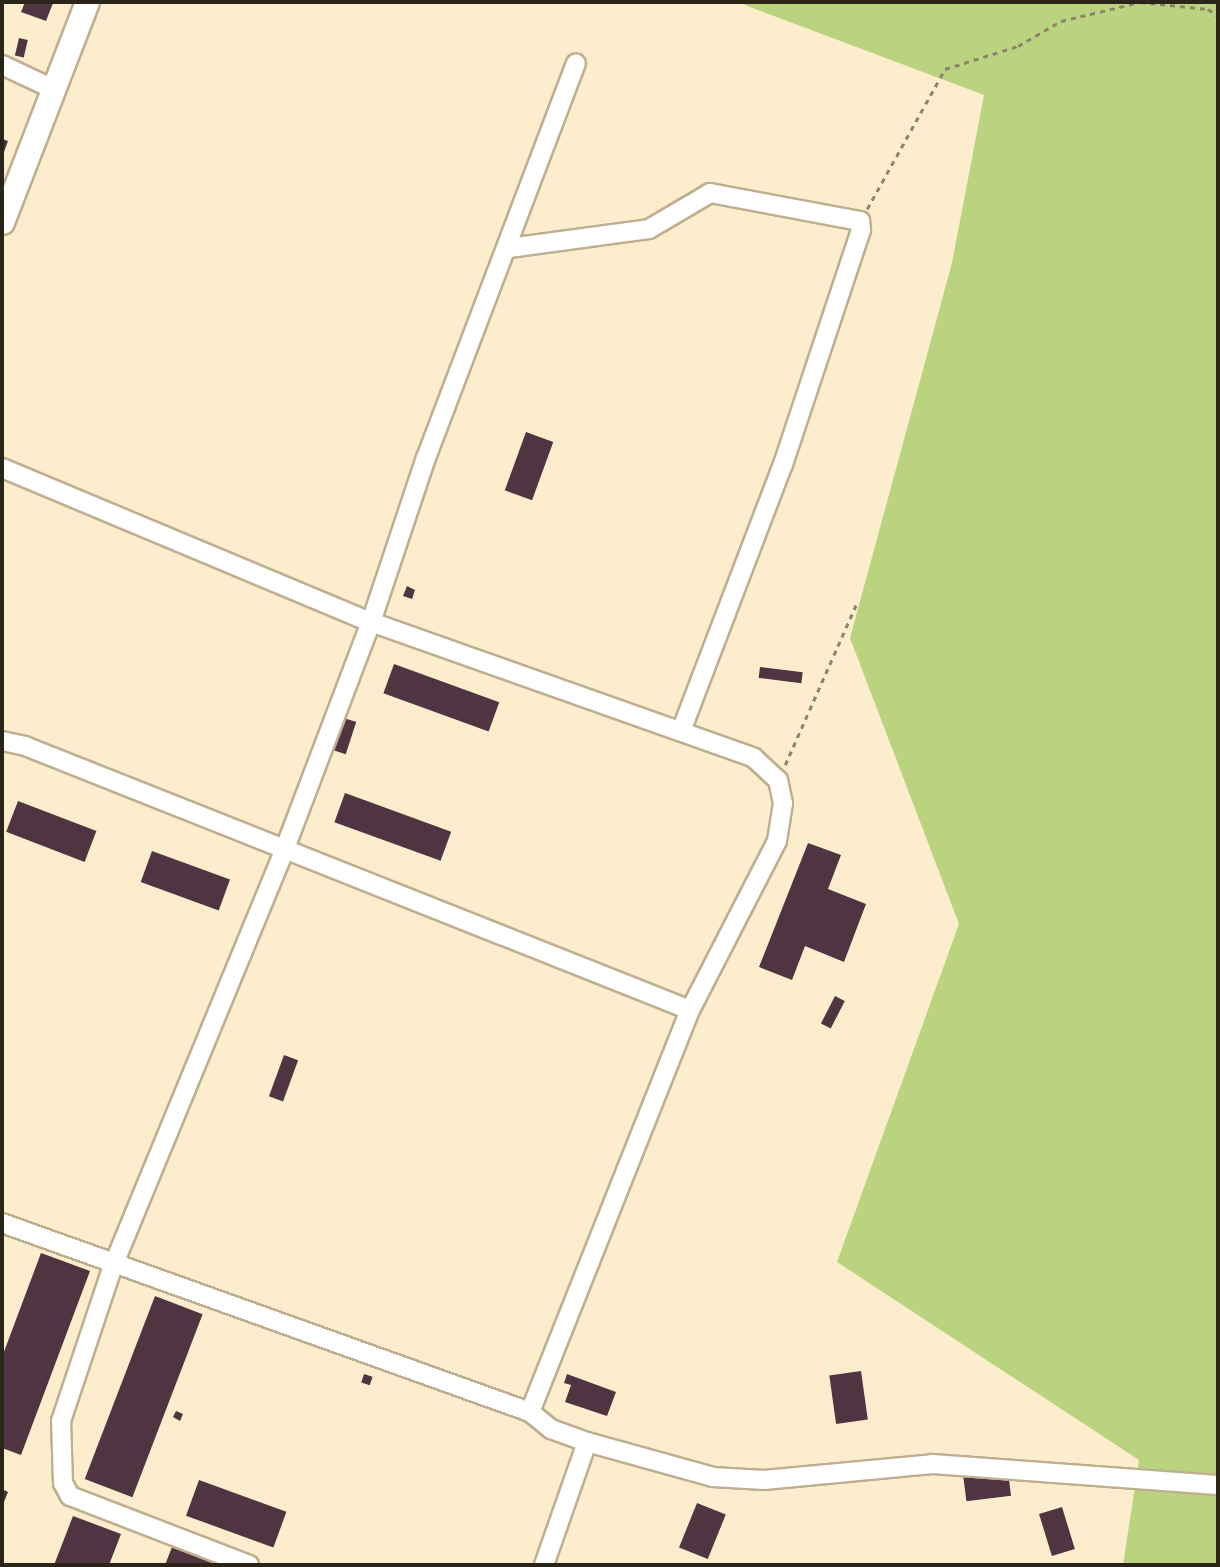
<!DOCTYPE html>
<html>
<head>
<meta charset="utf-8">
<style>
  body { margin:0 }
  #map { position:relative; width:1220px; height:1567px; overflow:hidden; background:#fcedcc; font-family:"Times New Roman",serif }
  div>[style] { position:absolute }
  .green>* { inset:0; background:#b9d37f }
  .building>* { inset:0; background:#503441; transform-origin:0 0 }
  .path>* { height:2.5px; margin-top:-1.25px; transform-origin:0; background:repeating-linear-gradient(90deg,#8d836d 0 5px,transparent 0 10px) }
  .roads { filter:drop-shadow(2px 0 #bdaf90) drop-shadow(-2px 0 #bdaf90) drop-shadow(0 2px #bdaf90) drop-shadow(0 -2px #bdaf90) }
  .minor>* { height:18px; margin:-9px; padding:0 9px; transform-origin:9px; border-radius:9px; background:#fff }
  .major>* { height:23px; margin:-11.5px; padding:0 11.5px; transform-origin:11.5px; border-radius:11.5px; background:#fff }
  span { translate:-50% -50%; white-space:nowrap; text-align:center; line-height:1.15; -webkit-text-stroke:7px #fffbf5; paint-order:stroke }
  .frame { position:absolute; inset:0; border:4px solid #2b2519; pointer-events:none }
</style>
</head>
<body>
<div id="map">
  <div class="green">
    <div style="clip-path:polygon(737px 2px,1218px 2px,1218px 1565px,1123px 1565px,1139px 1460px,837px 1262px,959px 924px,850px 638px,952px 263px,984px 95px)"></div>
  </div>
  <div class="building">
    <div style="clip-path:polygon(25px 2px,53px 3px,46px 21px,21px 12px)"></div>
    <div style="left:19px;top:38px;width:9px;height:18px;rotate:13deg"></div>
    <div style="clip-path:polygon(2px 139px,8px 141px,4px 152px,2px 151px)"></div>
    <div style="left:526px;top:432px;width:29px;height:62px;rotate:20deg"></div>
    <div style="clip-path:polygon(407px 586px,415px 590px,412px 599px,403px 596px)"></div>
    <div style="left:394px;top:664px;width:112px;height:31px;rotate:20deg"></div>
    <div style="left:760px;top:667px;width:43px;height:11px;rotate:7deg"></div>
    <div style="left:341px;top:717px;width:16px;height:34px;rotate:18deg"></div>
    <div style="left:345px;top:793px;width:113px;height:31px;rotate:20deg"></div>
    <div style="left:18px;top:801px;width:84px;height:33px;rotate:21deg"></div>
    <div style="clip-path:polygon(808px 843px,841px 855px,828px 889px,866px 904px,844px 962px,805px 946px,792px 980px,759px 967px)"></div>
    <div style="left:152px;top:851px;width:83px;height:33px;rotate:20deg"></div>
    <div style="left:835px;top:996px;width:11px;height:31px;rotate:27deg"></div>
    <div style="left:284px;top:1055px;width:15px;height:44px;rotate:20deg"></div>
    <div style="clip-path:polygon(41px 1253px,90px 1271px,21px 1455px,2px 1448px,2px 1357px)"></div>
    <div style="left:155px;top:1296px;width:51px;height:196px;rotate:21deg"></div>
    <div style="left:861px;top:1371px;width:49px;height:32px;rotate:82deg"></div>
    <div style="left:364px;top:1374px;width:9px;height:9px;rotate:18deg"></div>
    <div style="clip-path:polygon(567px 1374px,616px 1392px,607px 1416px,565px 1402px,571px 1385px,564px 1383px)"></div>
    <div style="clip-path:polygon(176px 1411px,183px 1414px,180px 1421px,173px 1417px)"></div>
    <div style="left:1008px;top:1471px;width:25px;height:45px;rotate:83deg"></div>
    <div style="left:199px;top:1480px;width:93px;height:38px;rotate:20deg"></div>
    <div style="clip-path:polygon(2px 1489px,8px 1492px,2px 1507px)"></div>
    <div style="left:697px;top:1503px;width:31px;height:48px;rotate:22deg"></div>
    <div style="left:1062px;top:1507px;width:44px;height:24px;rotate:73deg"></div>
    <div style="clip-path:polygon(73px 1516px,121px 1534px,109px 1565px,54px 1565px)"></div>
    <div style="clip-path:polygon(172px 1547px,219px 1565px,165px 1565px)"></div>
  </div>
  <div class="path">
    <div style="left:867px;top:209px;width:160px;rotate:-60.9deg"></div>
    <div style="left:945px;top:69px;width:77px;rotate:-17.5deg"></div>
    <div style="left:1018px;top:46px;width:50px;rotate:-30.2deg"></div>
    <div style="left:1061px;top:21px;width:81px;rotate:-13.5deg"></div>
    <div style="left:1140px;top:2px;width:68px;rotate:5.9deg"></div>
    <div style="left:1208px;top:9px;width:12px;rotate:35deg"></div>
    <div style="left:785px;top:765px;width:175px;rotate:-66.1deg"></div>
  </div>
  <div class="roads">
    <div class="minor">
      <div style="left:2px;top:65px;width:54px;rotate:25.1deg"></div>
      <div style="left:509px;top:248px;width:141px;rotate:-7.7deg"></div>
      <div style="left:649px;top:229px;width:71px;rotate:-30.5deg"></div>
      <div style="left:710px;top:193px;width:153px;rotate:10.6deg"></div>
      <div style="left:860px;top:221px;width:9px;rotate:84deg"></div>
      <div style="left:861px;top:230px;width:247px;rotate:108.4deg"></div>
      <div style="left:783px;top:464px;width:286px;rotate:110.9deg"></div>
      <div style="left:2px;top:468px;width:400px;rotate:22.7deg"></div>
      <div style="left:371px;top:622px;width:406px;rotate:19.5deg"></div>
      <div style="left:754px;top:758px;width:33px;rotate:43deg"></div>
      <div style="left:778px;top:780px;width:24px;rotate:78deg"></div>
      <div style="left:783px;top:803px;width:38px;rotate:99deg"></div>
      <div style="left:777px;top:841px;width:190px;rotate:117.2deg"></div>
      <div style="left:2px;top:741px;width:24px;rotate:12deg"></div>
      <div style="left:25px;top:746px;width:715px;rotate:21.65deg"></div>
      <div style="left:690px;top:1010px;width:433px;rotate:111.7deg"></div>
      <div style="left:2px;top:1223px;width:561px;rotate:19.7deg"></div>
      <div style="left:530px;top:1412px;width:27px;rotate:39deg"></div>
      <div style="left:551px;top:1429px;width:38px;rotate:20deg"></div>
      <div style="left:587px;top:1442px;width:131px;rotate:15.5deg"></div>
      <div style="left:713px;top:1477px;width:51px;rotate:3.4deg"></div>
      <div style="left:764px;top:1480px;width:169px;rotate:-5.4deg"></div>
      <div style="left:932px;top:1464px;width:287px;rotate:4.2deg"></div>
      <div style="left:249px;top:1565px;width:192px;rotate:-158.9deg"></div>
      <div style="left:70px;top:1496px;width:15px;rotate:-118deg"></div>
      <div style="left:63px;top:1483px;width:62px;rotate:-91.8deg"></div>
      <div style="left:61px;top:1421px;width:163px;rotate:-71.5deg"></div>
      <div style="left:113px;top:1266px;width:449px;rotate:-67.6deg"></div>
      <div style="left:284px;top:851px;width:245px;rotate:-69.2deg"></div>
      <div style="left:371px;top:622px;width:173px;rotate:-71.5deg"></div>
      <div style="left:426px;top:458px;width:422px;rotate:-69.2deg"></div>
      <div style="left:544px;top:1565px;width:130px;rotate:-70.7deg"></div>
    </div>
    <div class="major">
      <div style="left:2px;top:222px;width:236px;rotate:-68.9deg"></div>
    </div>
  </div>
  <div class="frame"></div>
</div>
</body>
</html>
